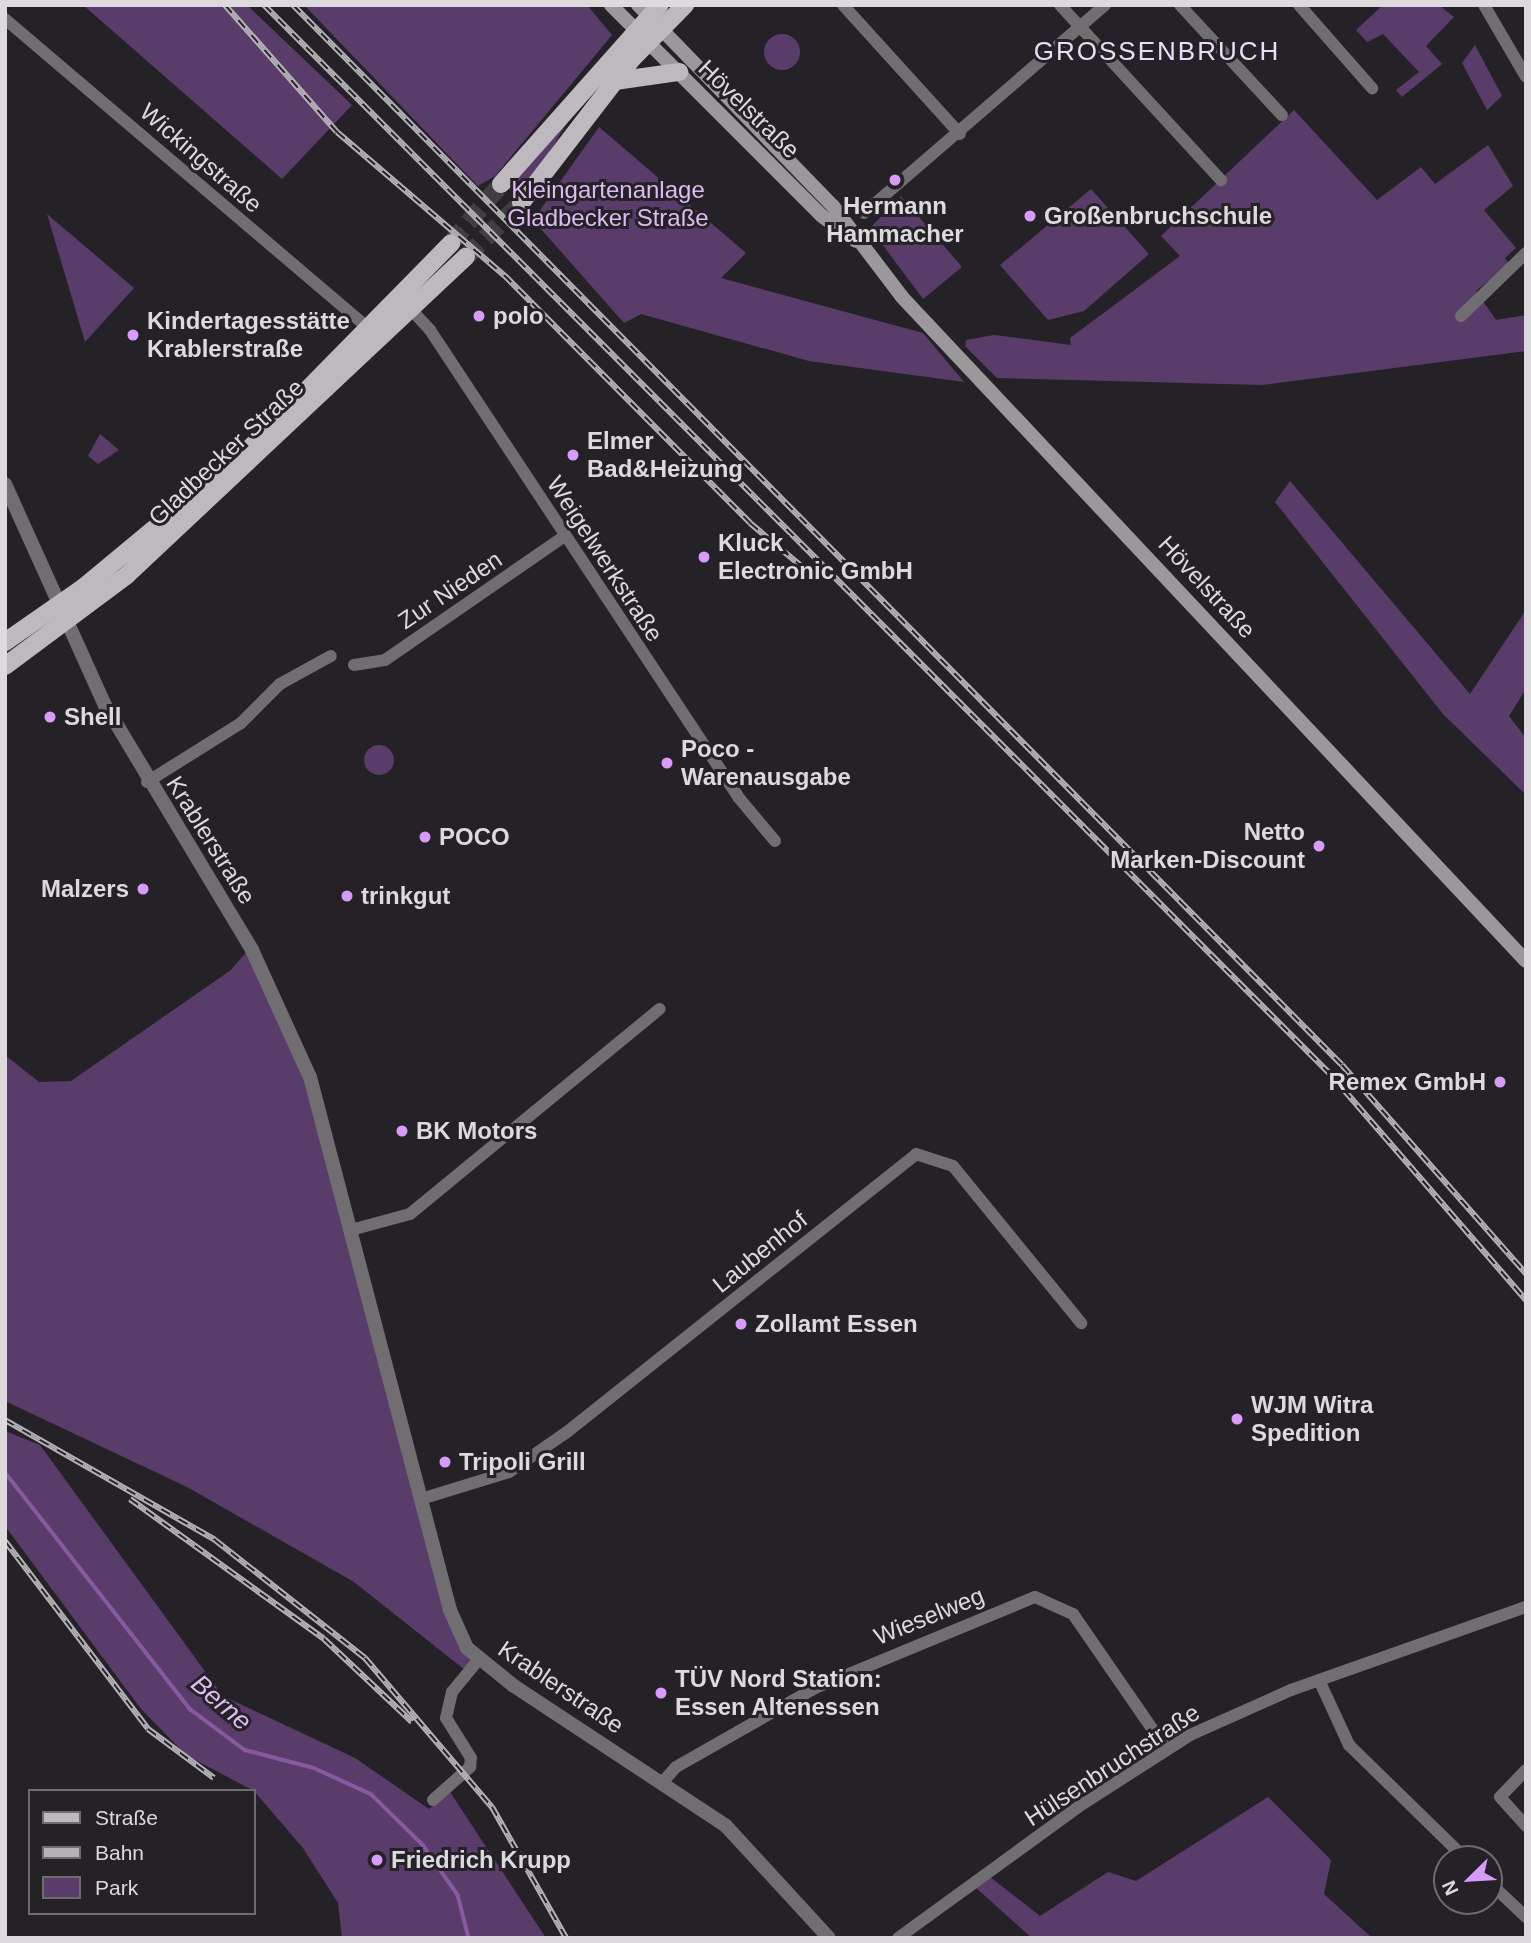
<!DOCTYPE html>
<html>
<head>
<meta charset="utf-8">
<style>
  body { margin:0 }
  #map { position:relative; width:1531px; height:1943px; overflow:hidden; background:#252227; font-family:Arial,sans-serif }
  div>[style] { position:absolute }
  .green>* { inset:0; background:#5a3c6b }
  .round { border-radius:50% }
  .stream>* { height:3.5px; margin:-1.75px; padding:0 1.75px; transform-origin:1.75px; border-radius:1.75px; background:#875aa0 }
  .primary-tunnel>* { height:18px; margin-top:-9px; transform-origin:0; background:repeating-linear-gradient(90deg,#413e42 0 18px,transparent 0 27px) }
  .minor>* { height:12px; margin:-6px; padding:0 6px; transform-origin:6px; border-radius:6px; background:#706e71 }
  .tertiary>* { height:14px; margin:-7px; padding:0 7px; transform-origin:7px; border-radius:7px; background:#706e71 }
  .secondary>* { height:14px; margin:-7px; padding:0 7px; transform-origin:7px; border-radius:7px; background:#9b989d }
  .primary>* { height:18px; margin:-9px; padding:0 9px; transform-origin:9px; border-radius:9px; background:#bdb9bf }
  .rail>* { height:6px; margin-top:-3px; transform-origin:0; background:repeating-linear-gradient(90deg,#252227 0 10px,#b5b2b7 0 20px); box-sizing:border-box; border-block:2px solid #b5b2b7 }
  .dots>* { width:19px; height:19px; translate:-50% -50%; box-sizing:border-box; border:4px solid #252227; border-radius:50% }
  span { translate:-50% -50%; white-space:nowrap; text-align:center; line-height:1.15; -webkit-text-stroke:6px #252227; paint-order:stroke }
  .street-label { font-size:24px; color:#dddade }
  .park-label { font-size:24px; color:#debaf3 }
  .poi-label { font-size:24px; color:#dddade; font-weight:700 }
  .left { translate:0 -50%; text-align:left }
  .right { translate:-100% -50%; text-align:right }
  .neighbourhood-label { font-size:26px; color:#ecdcf7; letter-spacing:2px }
  .water-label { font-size:26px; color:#e0bcf5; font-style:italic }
  .frame { position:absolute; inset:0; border:7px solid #dddade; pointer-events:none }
  .legend { position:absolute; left:28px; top:1789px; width:228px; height:126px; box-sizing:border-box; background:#252227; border:2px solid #6f6c70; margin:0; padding:9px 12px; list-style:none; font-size:21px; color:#dddade }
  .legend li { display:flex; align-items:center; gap:14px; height:35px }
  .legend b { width:35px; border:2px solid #6f6c70 }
  .north { position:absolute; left:1433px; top:1845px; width:70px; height:70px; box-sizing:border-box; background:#252227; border:2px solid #6f6c70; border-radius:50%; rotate:246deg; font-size:19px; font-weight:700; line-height:28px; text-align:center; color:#dddade }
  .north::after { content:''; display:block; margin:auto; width:24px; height:32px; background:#d79bf9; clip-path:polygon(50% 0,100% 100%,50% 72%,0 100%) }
</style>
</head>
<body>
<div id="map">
  <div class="green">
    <div style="clip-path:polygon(83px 5px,247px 5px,352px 105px,282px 179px)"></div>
    <div style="clip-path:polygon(304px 5px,587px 5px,612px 35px,495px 176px,478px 186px)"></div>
    <div style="clip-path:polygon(1383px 5px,1439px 5px,1454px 17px,1426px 46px,1442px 64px,1402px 97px,1396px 90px,1419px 72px,1383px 34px,1367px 42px,1356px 30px)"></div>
    <div class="round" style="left:764px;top:34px;width:36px;height:36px"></div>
    <div style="clip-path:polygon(1475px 45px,1502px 96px,1487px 110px,1462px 63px)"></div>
    <div style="clip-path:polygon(1294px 110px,1377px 200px,1421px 167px,1435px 184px,1488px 145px,1513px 186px,1484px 210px,1516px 248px,1505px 258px,1509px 264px,1476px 291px,1496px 320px,1526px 315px,1526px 351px,1262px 385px,997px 378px,965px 346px,966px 340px,994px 335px,1071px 345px,1070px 338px,1180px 256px,1161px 236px)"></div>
    <div style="clip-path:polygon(571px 116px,546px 158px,517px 197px,508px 188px)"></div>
    <div style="clip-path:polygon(599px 127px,746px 253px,721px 278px,923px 333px,964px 382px,809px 361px,641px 314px,624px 323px,533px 220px)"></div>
    <div style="clip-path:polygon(1091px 189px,1149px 254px,1084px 311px,1048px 320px,1000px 265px)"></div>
    <div style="clip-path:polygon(901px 196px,962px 267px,923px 299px,870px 228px)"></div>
    <div style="clip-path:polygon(47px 214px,134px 288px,85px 342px)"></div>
    <div style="clip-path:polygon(100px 434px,119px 450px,98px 464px,88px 456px)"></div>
    <div style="clip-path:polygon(1290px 481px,1470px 694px,1526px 610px,1526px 689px,1509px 716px,1526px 738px,1526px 795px,1443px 714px,1275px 502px)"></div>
    <div class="round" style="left:364px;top:745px;width:30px;height:30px"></div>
    <div style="clip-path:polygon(248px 950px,303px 1076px,414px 1496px,473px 1660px,465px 1670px,354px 1582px,187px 1487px,5px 1401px,5px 1055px,39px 1082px,71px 1081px,231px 970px)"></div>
    <div style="clip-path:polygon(5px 1431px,40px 1445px,223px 1696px,355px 1758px,429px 1809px,450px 1792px,546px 1938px,342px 1938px,338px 1903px,303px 1848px,254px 1791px,186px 1755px,141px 1709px,5px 1526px)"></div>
    <div style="clip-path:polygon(1268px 1797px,1331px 1860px,1324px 1894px,1372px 1938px,1032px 1938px,975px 1887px,990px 1877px,1040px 1916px,1108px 1872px,1136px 1881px)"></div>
  </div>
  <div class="stream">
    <div style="left:5px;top:1472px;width:301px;rotate:52deg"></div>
    <div style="left:190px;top:1709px;width:69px;rotate:36.7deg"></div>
    <div style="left:245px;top:1750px;width:71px;rotate:14.6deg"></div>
    <div style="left:314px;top:1768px;width:63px;rotate:24.5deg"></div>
    <div style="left:371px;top:1794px;width:73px;rotate:44.4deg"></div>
    <div style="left:423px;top:1845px;width:61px;rotate:55deg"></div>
    <div style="left:458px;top:1895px;width:44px;rotate:75.7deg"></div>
  </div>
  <div class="primary-tunnel">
    <div style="left:451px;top:243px;width:77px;rotate:-49.7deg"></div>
    <div style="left:466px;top:257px;width:77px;rotate:-44.5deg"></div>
  </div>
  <div class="minor">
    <div style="left:843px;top:5px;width:174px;rotate:47.8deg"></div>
    <div style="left:1060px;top:5px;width:238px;rotate:47.4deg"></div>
    <div style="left:1180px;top:5px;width:150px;rotate:47.2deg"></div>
    <div style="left:1299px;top:5px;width:111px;rotate:48.7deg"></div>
    <div style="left:1484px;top:5px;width:83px;rotate:59.7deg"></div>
    <div style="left:5px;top:19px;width:478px;rotate:40.4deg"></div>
    <div style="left:864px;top:213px;width:318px;rotate:-40.8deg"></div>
    <div style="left:405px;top:303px;width:37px;rotate:47deg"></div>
    <div style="left:430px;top:330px;width:561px;rotate:56.56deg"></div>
    <div style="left:739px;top:798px;width:56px;rotate:50.1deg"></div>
    <div style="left:1461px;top:316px;width:91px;rotate:-44.1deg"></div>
    <div style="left:354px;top:665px;width:31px;rotate:-9deg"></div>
    <div style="left:385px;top:660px;width:219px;rotate:-34.6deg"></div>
    <div style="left:147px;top:782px;width:111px;rotate:-32.1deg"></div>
    <div style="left:241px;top:723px;width:55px;rotate:-45deg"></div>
    <div style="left:280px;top:684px;width:58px;rotate:-28.8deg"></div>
    <div style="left:351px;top:1230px;width:61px;rotate:-15.2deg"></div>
    <div style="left:410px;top:1214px;width:323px;rotate:-39.4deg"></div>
    <div style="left:421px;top:1499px;width:92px;rotate:-17.1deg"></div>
    <div style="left:509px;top:1472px;width:70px;rotate:-34.6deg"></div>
    <div style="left:567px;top:1432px;width:446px;rotate:-38.5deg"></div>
    <div style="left:916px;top:1154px;width:39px;rotate:18deg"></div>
    <div style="left:953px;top:1166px;width:203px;rotate:50.8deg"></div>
    <div style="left:1319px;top:1680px;width:72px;rotate:65.2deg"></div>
    <div style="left:1349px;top:1745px;width:163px;rotate:44.3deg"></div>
    <div style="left:1526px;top:1770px;width:37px;rotate:134deg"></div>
    <div style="left:1500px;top:1797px;width:39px;rotate:48deg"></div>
    <div style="left:662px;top:1783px;width:21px;rotate:-49deg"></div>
    <div style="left:676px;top:1767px;width:160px;rotate:-29.6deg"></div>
    <div style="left:815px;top:1688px;width:238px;rotate:-22.5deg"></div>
    <div style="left:1035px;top:1597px;width:42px;rotate:24.1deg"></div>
    <div style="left:1073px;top:1614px;width:164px;rotate:55.4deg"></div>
    <div style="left:433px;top:1800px;width:50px;rotate:-41.7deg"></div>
    <div style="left:470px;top:1767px;width:9px;rotate:-84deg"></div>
    <div style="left:471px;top:1758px;width:47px;rotate:-122deg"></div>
    <div style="left:446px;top:1718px;width:27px;rotate:-77deg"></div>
    <div style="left:452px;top:1692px;width:43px;rotate:-50.7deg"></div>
    <div style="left:1489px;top:1882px;width:51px;rotate:43.4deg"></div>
    <div style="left:898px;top:1938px;width:223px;rotate:-36deg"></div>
    <div style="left:1078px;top:1807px;width:133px;rotate:-32.7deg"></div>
    <div style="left:1190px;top:1735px;width:111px;rotate:-24deg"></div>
    <div style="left:1291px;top:1690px;width:249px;rotate:-19.5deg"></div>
  </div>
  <div class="tertiary">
    <div style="left:5px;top:484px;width:243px;rotate:65.7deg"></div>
    <div style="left:105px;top:705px;width:286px;rotate:59deg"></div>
    <div style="left:252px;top:950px;width:140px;rotate:65.5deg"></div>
    <div style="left:310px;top:1077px;width:551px;rotate:75.28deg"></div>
    <div style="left:450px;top:1610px;width:42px;rotate:65.9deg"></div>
    <div style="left:467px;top:1648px;width:60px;rotate:39deg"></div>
    <div style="left:514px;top:1686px;width:254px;rotate:33.4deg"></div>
    <div style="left:726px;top:1826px;width:152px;rotate:47.4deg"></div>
  </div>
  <div class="secondary">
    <div style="left:611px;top:5px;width:298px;rotate:45deg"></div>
    <div style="left:822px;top:216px;width:42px;rotate:36.3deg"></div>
    <div style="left:638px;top:5px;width:280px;rotate:45.9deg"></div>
    <div style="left:833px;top:206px;width:114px;rotate:52.8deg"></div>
    <div style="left:902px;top:297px;width:911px;rotate:46.78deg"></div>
  </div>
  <div class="primary">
    <div style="left:615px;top:81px;width:65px;rotate:-8deg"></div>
    <div style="left:501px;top:184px;width:239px;rotate:-48.4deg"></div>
    <div style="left:521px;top:203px;width:182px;rotate:-52.4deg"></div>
    <div style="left:632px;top:59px;width:76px;rotate:-45.5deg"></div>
    <div style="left:5px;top:642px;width:96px;rotate:-34.8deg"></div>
    <div style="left:84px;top:587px;width:208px;rotate:-39.7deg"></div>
    <div style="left:244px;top:454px;width:296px;rotate:-45.5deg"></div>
    <div style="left:5px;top:666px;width:152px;rotate:-36.7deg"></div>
    <div style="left:127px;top:575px;width:465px;rotate:-43.2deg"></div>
  </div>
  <div class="rail">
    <div style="left:225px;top:5px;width:169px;rotate:48.6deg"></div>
    <div style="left:337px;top:132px;width:220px;rotate:40.6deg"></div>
    <div style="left:504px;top:275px;width:349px;rotate:45.2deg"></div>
    <div style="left:750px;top:523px;width:73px;rotate:40deg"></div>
    <div style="left:264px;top:5px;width:1511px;rotate:45.08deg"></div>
    <div style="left:1331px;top:1075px;width:298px;rotate:49.1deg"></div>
    <div style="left:293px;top:5px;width:1491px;rotate:45.3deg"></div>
    <div style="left:1342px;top:1065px;width:278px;rotate:48.6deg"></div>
    <div style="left:5px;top:1420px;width:242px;rotate:29.7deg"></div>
    <div style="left:215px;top:1540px;width:191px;rotate:38.2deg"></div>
    <div style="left:365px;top:1658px;width:196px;rotate:49.6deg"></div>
    <div style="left:492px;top:1807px;width:150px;rotate:60.5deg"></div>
    <div style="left:130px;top:1499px;width:239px;rotate:35.8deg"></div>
    <div style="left:324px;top:1639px;width:121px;rotate:43.3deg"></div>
    <div style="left:5px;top:1541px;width:236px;rotate:52.7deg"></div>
    <div style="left:148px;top:1729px;width:82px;rotate:36.6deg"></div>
  </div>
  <div class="dots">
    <div style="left:895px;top:180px;background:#d79bf9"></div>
    <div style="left:1030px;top:216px;background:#d79bf9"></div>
    <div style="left:479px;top:316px;background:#d79bf9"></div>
    <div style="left:133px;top:335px;background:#d79bf9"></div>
    <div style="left:573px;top:455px;background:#d79bf9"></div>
    <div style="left:704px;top:557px;background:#d79bf9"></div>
    <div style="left:50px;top:717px;background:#d79bf9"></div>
    <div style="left:667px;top:763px;background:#d79bf9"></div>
    <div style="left:425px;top:837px;background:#d79bf9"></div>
    <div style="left:1319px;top:846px;background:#d79bf9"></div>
    <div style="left:143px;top:889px;background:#d79bf9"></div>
    <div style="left:347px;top:896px;background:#d79bf9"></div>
    <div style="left:1500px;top:1082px;background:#d79bf9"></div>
    <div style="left:402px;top:1131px;background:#d79bf9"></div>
    <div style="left:741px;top:1324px;background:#d79bf9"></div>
    <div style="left:1237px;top:1419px;background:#d79bf9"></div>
    <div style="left:445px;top:1462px;background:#d79bf9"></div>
    <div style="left:661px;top:1693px;background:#d79bf9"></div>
    <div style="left:377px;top:1860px;background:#d79bf9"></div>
  </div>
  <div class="street-label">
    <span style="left:749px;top:109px;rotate:44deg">Hövelstraße</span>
    <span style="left:201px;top:158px;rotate:41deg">Wickingstraße</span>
    <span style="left:226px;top:452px;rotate:-43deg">Gladbecker Straße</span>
    <span style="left:605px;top:559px;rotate:57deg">Weigelwerkstraße</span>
    <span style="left:1207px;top:587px;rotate:47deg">Hövelstraße</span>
    <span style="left:450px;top:590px;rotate:-34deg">Zur Nieden</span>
    <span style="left:211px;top:840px;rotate:58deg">Krablerstraße</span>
    <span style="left:760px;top:1252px;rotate:-39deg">Laubenhof</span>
    <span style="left:929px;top:1616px;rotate:-22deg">Wieselweg</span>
    <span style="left:561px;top:1687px;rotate:34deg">Krablerstraße</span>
    <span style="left:1112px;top:1765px;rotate:-33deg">Hülsenbruchstraße</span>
  </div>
  <div class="park-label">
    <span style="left:608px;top:204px">Kleingartenanlage<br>Gladbecker Straße</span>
  </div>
  <div class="poi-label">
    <span style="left:895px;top:220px">Hermann<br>Hammacher</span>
    <span class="left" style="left:1044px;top:216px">Großenbruchschule</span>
    <span class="left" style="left:493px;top:316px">polo</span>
    <span class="left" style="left:147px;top:335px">Kindertagesstätte<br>Krablerstraße</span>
    <span class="left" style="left:587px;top:455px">Elmer<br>Bad&amp;Heizung</span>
    <span class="left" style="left:718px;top:557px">Kluck<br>Electronic GmbH</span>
    <span class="left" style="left:64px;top:717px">Shell</span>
    <span class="left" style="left:681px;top:763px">Poco -<br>Warenausgabe</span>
    <span class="right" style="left:1305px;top:846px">Netto<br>Marken-Discount</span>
    <span class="left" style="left:439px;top:837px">POCO</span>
    <span class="right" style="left:129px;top:889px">Malzers</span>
    <span class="left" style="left:361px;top:896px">trinkgut</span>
    <span class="right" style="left:1486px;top:1082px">Remex GmbH</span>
    <span class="left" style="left:416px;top:1131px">BK Motors</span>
    <span class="left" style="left:755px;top:1324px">Zollamt Essen</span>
    <span class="left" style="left:1251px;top:1419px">WJM Witra<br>Spedition</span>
    <span class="left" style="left:459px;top:1462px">Tripoli Grill</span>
    <span class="left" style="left:675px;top:1693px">TÜV Nord Station:<br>Essen Altenessen</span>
    <span class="left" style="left:391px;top:1860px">Friedrich Krupp</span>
  </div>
  <div class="neighbourhood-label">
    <span style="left:1157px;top:52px">GROSSENBRUCH</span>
  </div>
  <div class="water-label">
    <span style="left:221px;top:1703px;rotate:41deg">Berne</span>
  </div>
  <div class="frame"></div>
  <ul class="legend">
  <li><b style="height:9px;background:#bdb9bf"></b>Straße</li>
  <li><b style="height:9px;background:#b5b2b7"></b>Bahn</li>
  <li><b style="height:19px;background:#5a3c6b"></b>Park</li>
  </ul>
  <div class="north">N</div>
</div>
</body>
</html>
